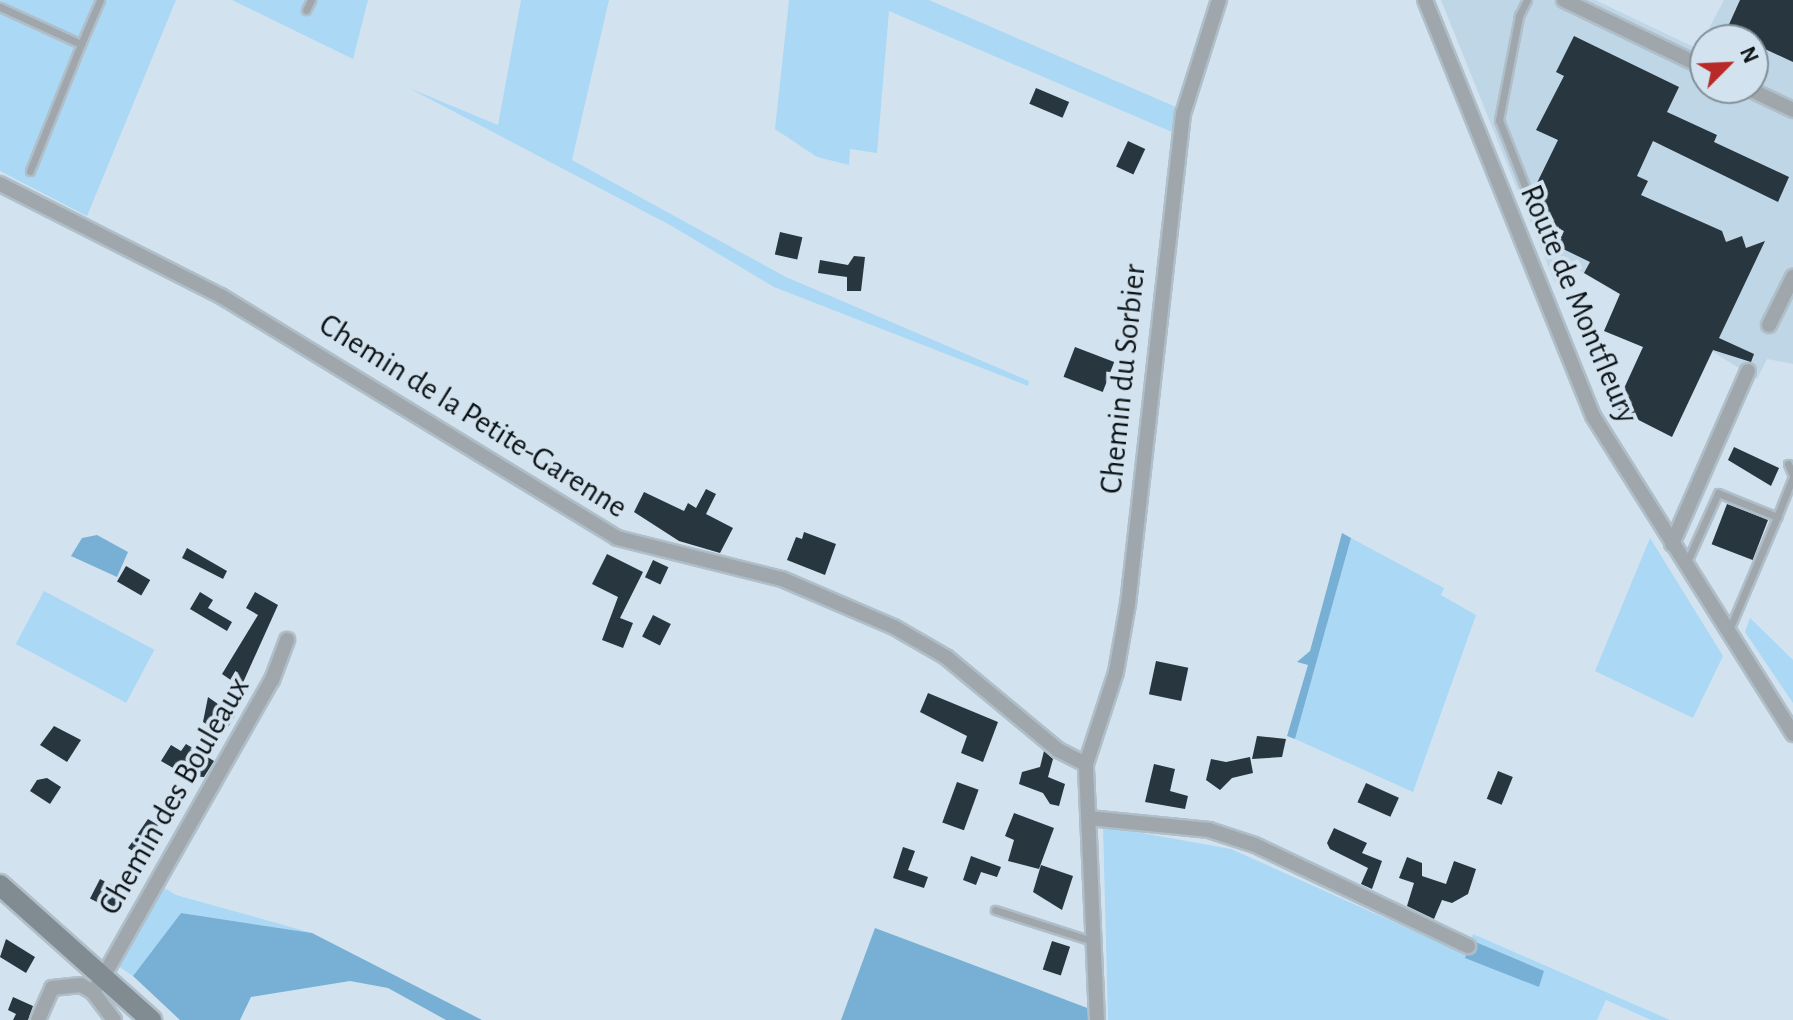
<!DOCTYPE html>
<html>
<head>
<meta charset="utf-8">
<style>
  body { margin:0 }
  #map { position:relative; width:1793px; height:1020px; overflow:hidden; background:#d2e3ef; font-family:"Alegreya Sans",sans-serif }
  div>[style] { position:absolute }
  .built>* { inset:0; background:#bed6e6 }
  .green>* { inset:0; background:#abd8f5; transform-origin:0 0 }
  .forest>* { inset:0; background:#77b0d4 }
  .building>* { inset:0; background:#28363f; transform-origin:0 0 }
  .roads { filter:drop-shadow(2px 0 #afbec8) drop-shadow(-2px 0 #afbec8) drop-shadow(0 2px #afbec8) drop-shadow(0 -2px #afbec8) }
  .service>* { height:7px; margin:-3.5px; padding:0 3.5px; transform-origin:3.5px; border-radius:3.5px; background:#a0a7ac }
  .minor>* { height:14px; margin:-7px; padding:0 7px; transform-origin:7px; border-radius:7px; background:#a0a7ac }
  .secondary>* { height:20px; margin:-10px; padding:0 10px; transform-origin:10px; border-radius:10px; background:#808b92 }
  span { translate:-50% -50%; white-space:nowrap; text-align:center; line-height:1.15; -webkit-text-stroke:8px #d2e3ef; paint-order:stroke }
  .street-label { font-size:32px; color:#0d1316 }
  .north { position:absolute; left:1689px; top:24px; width:80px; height:80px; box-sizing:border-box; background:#d2e3ef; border:2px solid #839098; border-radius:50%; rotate:66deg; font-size:22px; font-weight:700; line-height:32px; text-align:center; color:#0d1316 }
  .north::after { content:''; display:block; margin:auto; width:28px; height:36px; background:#b92928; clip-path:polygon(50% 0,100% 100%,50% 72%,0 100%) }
</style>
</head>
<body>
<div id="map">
  <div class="built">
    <div style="clip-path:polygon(evenodd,1441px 0,1595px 0,1698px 49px,1724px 0,1793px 0,1793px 364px,1767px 359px,1757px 379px,1564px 261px,1555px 283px,1441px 0,1705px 40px,1753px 40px,1753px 88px,1705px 88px,1705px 40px)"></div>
  </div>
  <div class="green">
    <div style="clip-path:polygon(0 0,176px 0,87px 216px,0 171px)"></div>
    <div style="clip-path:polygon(232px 0,368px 0,353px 59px)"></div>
    <div style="clip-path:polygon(521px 0,609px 0,572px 160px,786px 277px,1029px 381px,1028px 386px,774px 287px,670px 225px,409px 88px,498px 125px)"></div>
    <div style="clip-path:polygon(789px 0,929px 0,1176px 107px,1172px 132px,889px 11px,877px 153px,850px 149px,849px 165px,817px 157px,775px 129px)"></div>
    <div style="clip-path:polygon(1351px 538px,1444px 588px,1441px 595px,1476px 615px,1413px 792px,1295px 739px)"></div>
    <div style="clip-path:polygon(1650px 538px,1723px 656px,1693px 718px,1595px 671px)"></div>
    <div style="left:44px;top:591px;width:125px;height:60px;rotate:28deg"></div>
    <div style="clip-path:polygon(1750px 618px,1793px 660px,1793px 703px,1745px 632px)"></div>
    <div style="clip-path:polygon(1103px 826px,1231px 849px,1539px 987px,1544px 971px,1471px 940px,1473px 934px,1670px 1020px,1651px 1020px,1606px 1000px,1597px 1020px,1108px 1020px)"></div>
    <div style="clip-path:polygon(161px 886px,176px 895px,312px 933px,181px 913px,133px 976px,118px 966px)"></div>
  </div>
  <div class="forest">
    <div style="clip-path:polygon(1342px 533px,1351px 538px,1295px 739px,1287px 736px,1308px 665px,1297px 662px,1310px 651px)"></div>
    <div style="clip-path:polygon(97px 535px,128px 552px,117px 577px,71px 556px,82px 538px)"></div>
    <div style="clip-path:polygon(181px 913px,312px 933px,482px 1020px,446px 1020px,388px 988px,350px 981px,251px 997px,240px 1020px,180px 1020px,133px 976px)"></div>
    <div style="clip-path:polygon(875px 928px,1090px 1009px,1090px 1020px,841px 1020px)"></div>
    <div style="clip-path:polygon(1471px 940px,1544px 971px,1539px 987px,1465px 958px)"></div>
  </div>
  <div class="building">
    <div style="clip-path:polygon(1740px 0,1793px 0,1793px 62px,1726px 31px)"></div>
    <div style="clip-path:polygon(1574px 36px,1679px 87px,1667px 112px,1717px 135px,1714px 142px,1789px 177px,1778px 202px,1653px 141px,1637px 176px,1648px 181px,1641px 195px,1722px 231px,1726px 242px,1742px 236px,1746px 248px,1765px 241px,1719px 338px,1754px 354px,1751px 362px,1713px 350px,1672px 437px,1615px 408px,1643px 347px,1604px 331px,1620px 294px,1584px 273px,1590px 262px,1557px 246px,1564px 231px,1549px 224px,1534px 189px,1558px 140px,1536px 130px,1564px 76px,1556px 72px)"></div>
    <div style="left:1036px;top:88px;width:36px;height:17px;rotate:23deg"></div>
    <div style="left:1128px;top:141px;width:19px;height:28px;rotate:25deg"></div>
    <div style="left:780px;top:232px;width:23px;height:23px;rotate:13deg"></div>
    <div style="clip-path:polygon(854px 256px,865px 257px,861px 291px,847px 291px,847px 277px,818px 273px,820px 260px,848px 265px)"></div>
    <div style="left:1075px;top:347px;width:42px;height:32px;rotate:21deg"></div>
    <div style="clip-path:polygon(1734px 447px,1779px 468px,1771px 486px,1728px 460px)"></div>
    <div style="clip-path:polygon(706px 489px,716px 494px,706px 514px,733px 528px,720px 553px,679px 541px,634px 512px,644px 492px,684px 511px,688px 503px,696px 508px)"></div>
    <div style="left:1727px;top:504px;width:44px;height:43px;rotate:21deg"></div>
    <div style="clip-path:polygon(804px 532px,836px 544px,825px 575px,787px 560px,796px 537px,802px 539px)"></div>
    <div style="clip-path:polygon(187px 548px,227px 571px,223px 579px,182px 558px)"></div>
    <div style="clip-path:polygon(607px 554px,643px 572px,620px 618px,633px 623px,623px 648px,602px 640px,618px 597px,592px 584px)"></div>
    <div style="left:653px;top:560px;width:17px;height:19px;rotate:25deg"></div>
    <div style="left:126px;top:566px;width:28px;height:18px;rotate:30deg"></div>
    <div style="clip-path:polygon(200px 592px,213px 600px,208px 608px,232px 622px,227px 631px,190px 609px)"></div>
    <div style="clip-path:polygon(255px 592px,278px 605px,241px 687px,222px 674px,258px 615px,246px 608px)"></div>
    <div style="left:653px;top:615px;width:20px;height:24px;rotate:27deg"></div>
    <div style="left:1156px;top:661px;width:33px;height:34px;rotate:12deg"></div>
    <div style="clip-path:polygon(928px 693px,998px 722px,983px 762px,961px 753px,967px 736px,920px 712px)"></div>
    <div style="clip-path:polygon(208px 697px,235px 716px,223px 735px,203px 722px)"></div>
    <div style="clip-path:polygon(54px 726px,81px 740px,67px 762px,40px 745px)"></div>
    <div style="clip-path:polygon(1257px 736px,1286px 739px,1282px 757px,1252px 759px)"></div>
    <div style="clip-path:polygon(186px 744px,214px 761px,204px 777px,187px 776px,161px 761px,171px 745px,181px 751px)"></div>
    <div style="clip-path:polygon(1044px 751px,1053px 759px,1048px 777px,1065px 784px,1059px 806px,1050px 804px,1043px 793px,1019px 784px,1022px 772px,1040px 767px)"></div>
    <div style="clip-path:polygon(1250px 757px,1253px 773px,1232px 778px,1220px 790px,1206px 780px,1211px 759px,1226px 762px)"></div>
    <div style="clip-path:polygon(1154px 764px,1175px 769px,1170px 791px,1188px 796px,1185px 809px,1145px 802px)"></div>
    <div style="left:1498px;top:771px;width:16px;height:30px;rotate:22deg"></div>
    <div style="clip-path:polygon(47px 778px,61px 787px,50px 804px,30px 791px,37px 780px)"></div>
    <div style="left:957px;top:782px;width:23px;height:43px;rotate:20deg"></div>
    <div style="left:1366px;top:783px;width:36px;height:21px;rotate:24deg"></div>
    <div style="clip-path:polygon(1014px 813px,1054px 828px,1039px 869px,1008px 861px,1014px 840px,1005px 836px)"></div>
    <div style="clip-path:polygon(148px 819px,158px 825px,144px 858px,128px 848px)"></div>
    <div style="clip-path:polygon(1334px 828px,1367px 843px,1362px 853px,1382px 861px,1372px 889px,1361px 884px,1368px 868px,1330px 849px,1327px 843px)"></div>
    <div style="clip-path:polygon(903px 847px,915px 851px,908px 870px,928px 877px,924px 888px,893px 878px)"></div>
    <div style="clip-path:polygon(971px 856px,1001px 867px,997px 877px,981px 872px,976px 885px,963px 880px)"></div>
    <div style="clip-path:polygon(1407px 857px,1422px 863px,1422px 876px,1446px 884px,1454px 861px,1476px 869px,1468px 894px,1452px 903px,1442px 900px,1434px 919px,1407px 906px,1414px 883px,1399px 878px)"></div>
    <div style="clip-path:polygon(1041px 865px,1073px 876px,1062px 910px,1033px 892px)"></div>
    <div style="left:100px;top:879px;width:27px;height:22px;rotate:27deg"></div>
    <div style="clip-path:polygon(6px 939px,35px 957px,26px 973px,0 957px)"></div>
    <div style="left:1052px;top:941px;width:19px;height:30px;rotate:18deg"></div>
    <div style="clip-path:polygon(13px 997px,33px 1006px,28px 1020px,13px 1020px,16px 1014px,8px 1010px)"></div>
  </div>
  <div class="roads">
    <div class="service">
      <div style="left:1527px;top:0;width:18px;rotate:117deg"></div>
      <div style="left:1519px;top:16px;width:106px;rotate:100.9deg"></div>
      <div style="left:1499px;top:120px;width:117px;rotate:68.5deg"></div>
      <div style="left:0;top:7px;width:89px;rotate:24.6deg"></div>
      <div style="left:81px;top:44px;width:137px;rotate:111.9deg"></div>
      <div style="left:306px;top:10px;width:11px;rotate:-63deg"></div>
      <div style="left:81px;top:44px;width:48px;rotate:-66.6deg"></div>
      <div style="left:1788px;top:464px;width:12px;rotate:66deg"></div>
      <div style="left:1777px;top:517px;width:43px;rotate:-68.2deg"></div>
      <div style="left:1686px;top:564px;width:78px;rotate:-65.7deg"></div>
      <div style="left:1718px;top:493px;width:64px;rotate:22.1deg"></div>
      <div style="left:1777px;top:517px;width:123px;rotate:113deg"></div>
      <div style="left:995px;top:910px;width:105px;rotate:17.7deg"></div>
    </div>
    <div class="minor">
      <div style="left:1425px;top:0;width:449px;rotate:68deg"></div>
      <div style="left:1593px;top:416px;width:376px;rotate:57.8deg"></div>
      <div style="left:1564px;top:0;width:157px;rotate:25.7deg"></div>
      <div style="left:1747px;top:88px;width:51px;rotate:25.6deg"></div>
      <div style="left:0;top:184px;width:248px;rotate:26.9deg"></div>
      <div style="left:221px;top:296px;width:464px;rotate:31.4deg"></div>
      <div style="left:617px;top:538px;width:170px;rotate:14deg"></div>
      <div style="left:782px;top:579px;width:122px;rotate:23.2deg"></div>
      <div style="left:894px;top:627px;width:60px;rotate:30deg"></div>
      <div style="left:946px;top:657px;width:146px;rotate:39.7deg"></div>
      <div style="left:1058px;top:750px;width:31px;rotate:27deg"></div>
      <div style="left:1769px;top:325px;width:54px;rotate:-63.4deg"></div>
      <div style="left:1672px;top:544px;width:189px;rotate:-66.3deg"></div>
      <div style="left:1089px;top:818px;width:121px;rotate:5.7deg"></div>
      <div style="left:1209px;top:830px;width:48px;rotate:18.1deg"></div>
      <div style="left:1255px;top:845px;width:236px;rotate:25.4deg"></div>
      <div style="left:93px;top:992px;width:35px;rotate:53deg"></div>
      <div style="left:38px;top:1020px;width:35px;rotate:-66deg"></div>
      <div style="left:52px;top:988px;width:29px;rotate:-6deg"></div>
      <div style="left:81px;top:985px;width:14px;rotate:30deg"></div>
      <div style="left:93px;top:992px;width:18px;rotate:-56deg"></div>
      <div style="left:103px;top:977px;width:342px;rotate:-60.4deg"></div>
      <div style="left:272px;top:680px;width:43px;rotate:-69.4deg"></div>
      <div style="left:1097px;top:1020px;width:256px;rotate:-92.5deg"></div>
      <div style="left:1086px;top:764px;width:97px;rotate:-71.9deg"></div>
      <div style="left:1116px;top:672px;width:69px;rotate:-80deg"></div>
      <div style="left:1128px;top:604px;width:493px;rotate:-83.6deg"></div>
      <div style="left:1183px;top:114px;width:120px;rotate:-72.5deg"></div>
    </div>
    <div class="secondary">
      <div style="left:0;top:885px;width:203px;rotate:41.8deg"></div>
    </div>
  </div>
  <div class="street-label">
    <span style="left:1579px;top:304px;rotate:67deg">Route de Montfleury</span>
    <span style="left:1123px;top:379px;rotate:-84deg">Chemin du Sorbier</span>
    <span style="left:473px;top:416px;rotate:32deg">Chemin de la Petite-Garenne</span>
    <span style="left:174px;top:796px;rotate:-60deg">Chemin des Bouleaux</span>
  </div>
  <div class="north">N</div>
</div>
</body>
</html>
